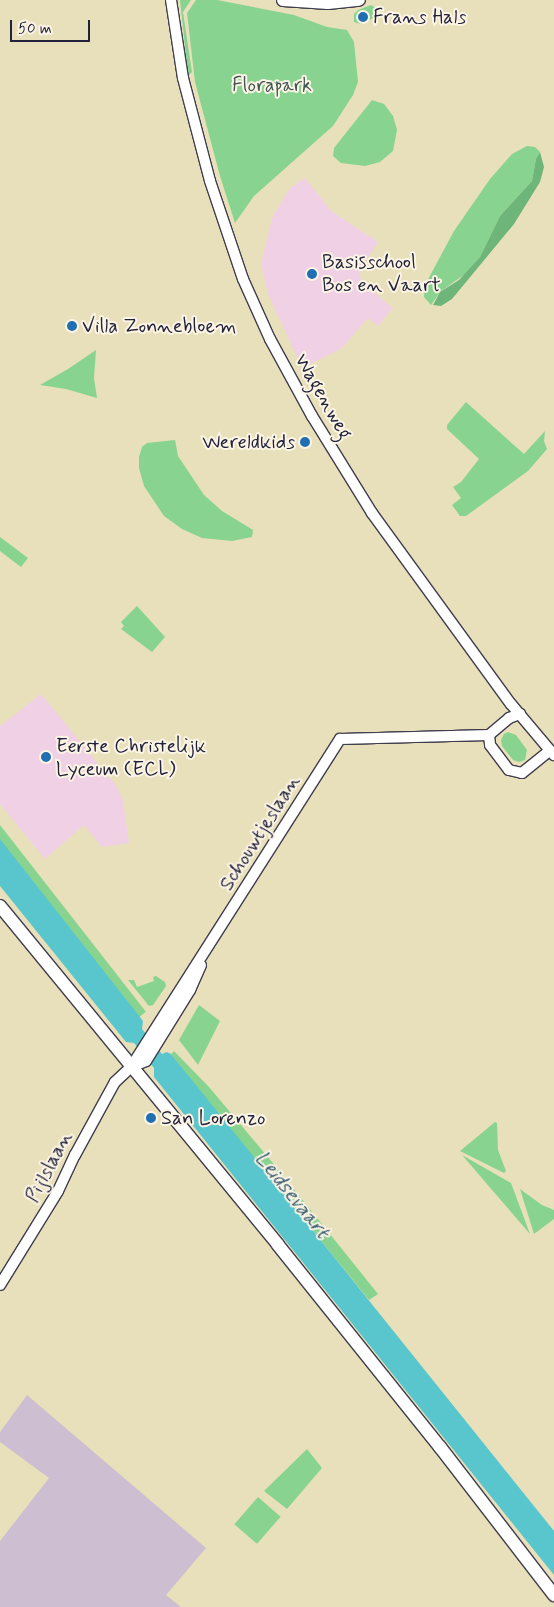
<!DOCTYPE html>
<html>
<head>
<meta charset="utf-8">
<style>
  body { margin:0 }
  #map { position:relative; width:554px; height:1607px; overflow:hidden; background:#e8e0bb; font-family:Mynerve,sans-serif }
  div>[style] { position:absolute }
  .built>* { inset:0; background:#f0d0e4 }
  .industrial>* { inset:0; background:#cebed1 }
  .green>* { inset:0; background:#88d38f; transform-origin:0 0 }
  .forest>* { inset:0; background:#6eb57a }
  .water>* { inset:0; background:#58c6cc }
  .roads { filter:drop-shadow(1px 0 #403e4e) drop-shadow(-1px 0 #403e4e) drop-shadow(0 1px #403e4e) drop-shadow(0 -1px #403e4e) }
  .minor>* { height:10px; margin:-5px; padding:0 5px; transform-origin:5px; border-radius:5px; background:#fff }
  .major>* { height:12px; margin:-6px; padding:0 6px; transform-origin:6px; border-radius:6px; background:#fff }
  .dots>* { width:14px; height:14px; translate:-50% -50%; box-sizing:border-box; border:2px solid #fcf5e5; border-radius:50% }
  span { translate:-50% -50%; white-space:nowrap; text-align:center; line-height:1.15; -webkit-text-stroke:4px #fcf5e5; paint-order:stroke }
  .poi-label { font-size:20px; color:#22223b }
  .left { translate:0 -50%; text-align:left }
  .right { translate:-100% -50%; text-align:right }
  .park-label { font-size:20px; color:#415754 }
  .street-label { font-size:20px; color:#22223b }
  .water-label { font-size:21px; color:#355b6e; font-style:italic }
  .scale { position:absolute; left:10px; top:20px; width:80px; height:22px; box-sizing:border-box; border:2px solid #22223b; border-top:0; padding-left:6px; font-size:15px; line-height:18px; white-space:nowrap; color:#22223b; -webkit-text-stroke:4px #fcf5e5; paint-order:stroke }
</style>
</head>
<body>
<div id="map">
  <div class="built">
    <div style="clip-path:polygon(305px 178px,331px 211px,378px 242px,359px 271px,360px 277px,372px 291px,393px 308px,378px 326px,368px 318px,341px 349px,302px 368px,268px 294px,261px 264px,272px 218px,290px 188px)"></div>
    <div style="clip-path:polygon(41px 694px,117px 787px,123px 801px,129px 843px,102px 847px,84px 825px,45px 859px,0 804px,0 726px)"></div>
  </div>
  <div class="industrial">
    <div style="clip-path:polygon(27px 1395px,206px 1548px,166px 1595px,181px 1607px,0 1607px,0 1541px,49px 1478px,0 1442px,0 1432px)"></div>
  </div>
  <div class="green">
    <div style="clip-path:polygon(180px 0,191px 0,183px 12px,192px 72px,190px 74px,188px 75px)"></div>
    <div style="clip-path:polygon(196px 0,217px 0,294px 15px,327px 27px,347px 30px,354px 42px,358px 82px,353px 95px,333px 126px,254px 196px,235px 223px,220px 176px,195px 82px,187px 13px)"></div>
    <div style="clip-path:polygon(371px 5px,378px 9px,376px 17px,361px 24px,354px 22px,354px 14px,358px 10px)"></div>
    <div style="clip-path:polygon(372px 100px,384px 104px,393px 116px,397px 130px,393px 151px,380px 162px,365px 166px,341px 163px,333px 156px,334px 148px)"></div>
    <div style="clip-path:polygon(527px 146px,535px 147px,540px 152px,536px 159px,532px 181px,500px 216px,480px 257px,465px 274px,440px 292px,431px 305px,424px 297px,425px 285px,454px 231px,490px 179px,512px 154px)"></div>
    <div style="clip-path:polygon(96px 350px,94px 378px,97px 398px,66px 389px,40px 385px,68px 369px)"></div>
    <div style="clip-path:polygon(466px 402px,524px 454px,545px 431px,544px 441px,547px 449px,528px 471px,466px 516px,460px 516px,452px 505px,461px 498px,453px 487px,461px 482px,479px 459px,447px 429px,447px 425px)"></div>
    <div style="clip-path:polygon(175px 440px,178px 456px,204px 495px,222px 511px,253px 530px,252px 537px,232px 541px,202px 538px,182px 529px,164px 516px,144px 486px,139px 468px,139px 457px,142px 447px,147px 443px)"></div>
    <div style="clip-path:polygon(0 537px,28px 558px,21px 567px,0 551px)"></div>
    <div style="clip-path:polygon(137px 606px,165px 637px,152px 652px,121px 629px,124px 626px,121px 622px)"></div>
    <div style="clip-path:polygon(508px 732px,516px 735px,527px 750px,525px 760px,519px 762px,513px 760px,502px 746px,501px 740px,504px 734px)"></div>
    <div style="left:0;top:825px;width:237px;height:14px;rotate:52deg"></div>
    <div style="clip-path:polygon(156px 976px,165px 982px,166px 986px,153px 1005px,149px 1006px,128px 980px,134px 980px,137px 987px,154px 981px,153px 977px)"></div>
    <div style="clip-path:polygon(199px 1005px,220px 1021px,198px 1065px,179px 1040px)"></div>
    <div style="clip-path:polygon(174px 1051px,209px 1087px,277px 1168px,378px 1294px,369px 1300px,215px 1110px,171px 1054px)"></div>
    <div style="clip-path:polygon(495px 1122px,497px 1123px,498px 1150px,506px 1171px,504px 1173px,460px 1151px)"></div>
    <div style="clip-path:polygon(462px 1155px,511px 1183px,530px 1234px)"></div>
    <div style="clip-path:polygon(520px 1189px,542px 1205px,554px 1210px,554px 1219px,534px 1234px)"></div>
    <div style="clip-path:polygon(307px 1449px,322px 1468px,287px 1509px,264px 1491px)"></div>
    <div style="left:258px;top:1497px;width:30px;height:36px;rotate:41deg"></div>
  </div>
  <div class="forest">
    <div style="clip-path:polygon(540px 152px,544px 167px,540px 182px,514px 224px,452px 299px,441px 306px,433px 305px,440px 292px,459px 280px,480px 257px,500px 216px,532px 181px,536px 159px)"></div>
  </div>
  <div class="water">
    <div style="clip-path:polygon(0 839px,143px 1021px,142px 1029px,162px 1054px,167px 1052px,171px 1054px,554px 1531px,554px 1575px,154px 1077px,154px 1068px,134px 1043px,126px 1042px,0 886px)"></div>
  </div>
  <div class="roads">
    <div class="minor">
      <div style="left:171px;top:0;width:79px;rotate:81.3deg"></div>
      <div style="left:183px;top:78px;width:106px;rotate:75.3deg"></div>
      <div style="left:210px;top:181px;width:103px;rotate:71.4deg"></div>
      <div style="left:243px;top:279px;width:66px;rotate:65.8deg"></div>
      <div style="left:270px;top:339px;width:88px;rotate:61.4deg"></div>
      <div style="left:312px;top:416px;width:114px;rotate:58.3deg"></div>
      <div style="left:372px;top:513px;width:236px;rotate:54deg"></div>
      <div style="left:511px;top:704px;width:67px;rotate:49.9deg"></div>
      <div style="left:489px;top:735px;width:10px;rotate:84deg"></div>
      <div style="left:490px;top:745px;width:31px;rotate:53deg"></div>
      <div style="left:509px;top:770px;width:13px;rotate:13deg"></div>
      <div style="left:522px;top:773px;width:36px;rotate:-39deg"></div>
      <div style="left:131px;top:1067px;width:389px;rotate:-57.5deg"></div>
      <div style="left:340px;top:739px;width:149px;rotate:-1.5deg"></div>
      <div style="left:489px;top:735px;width:26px;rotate:-40deg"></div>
      <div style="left:509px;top:718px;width:12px;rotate:-20deg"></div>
      <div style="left:0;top:1285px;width:110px;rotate:-58.3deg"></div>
      <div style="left:58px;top:1191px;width:40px;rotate:-65deg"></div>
      <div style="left:75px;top:1155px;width:83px;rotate:-61.3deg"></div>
      <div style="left:115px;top:1082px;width:22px;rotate:-43deg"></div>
      <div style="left:131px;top:1067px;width:16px;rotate:-22deg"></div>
      <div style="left:146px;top:1061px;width:84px;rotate:-58.2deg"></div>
      <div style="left:190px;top:990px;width:27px;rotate:-66deg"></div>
    </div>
    <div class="major">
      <div style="left:283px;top:0;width:45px;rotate:3.8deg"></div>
      <div style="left:328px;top:3px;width:31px;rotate:-6deg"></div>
      <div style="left:0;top:906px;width:438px;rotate:50.6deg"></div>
      <div style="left:278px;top:1245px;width:259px;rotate:51.3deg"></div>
      <div style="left:440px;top:1447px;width:187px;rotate:52.4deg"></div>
    </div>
  </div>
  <div class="dots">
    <div style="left:363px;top:17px;background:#1f6fb2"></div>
    <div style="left:312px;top:274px;background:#1f6fb2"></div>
    <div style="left:72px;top:326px;background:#1f6fb2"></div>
    <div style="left:305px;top:442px;background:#1f6fb2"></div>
    <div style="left:46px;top:757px;background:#1f6fb2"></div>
    <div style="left:151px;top:1118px;background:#1f6fb2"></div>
  </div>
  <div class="poi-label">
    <span class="left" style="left:373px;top:17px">Frans Hals</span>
    <span class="left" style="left:322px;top:274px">Basisschool<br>Bos en Vaart</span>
    <span class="left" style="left:82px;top:326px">Villa Zonnebloem</span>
    <span class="right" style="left:295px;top:442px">Wereldkids</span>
    <span class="left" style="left:56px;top:758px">Eerste Christelijk<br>Lyceum (ECL)</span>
    <span class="left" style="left:161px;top:1118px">San Lorenzo</span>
  </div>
  <div class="park-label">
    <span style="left:272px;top:85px">Florapark</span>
  </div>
  <div class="street-label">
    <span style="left:323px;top:397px;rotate:60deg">Wagenweg</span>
    <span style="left:260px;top:833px;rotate:-58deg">Schouwtjeslaan</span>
    <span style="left:49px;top:1167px;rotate:-62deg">Pijlslaan</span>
  </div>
  <div class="water-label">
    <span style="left:292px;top:1195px;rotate:51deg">Leidsevaart</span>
  </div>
  <div class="scale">50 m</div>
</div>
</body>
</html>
